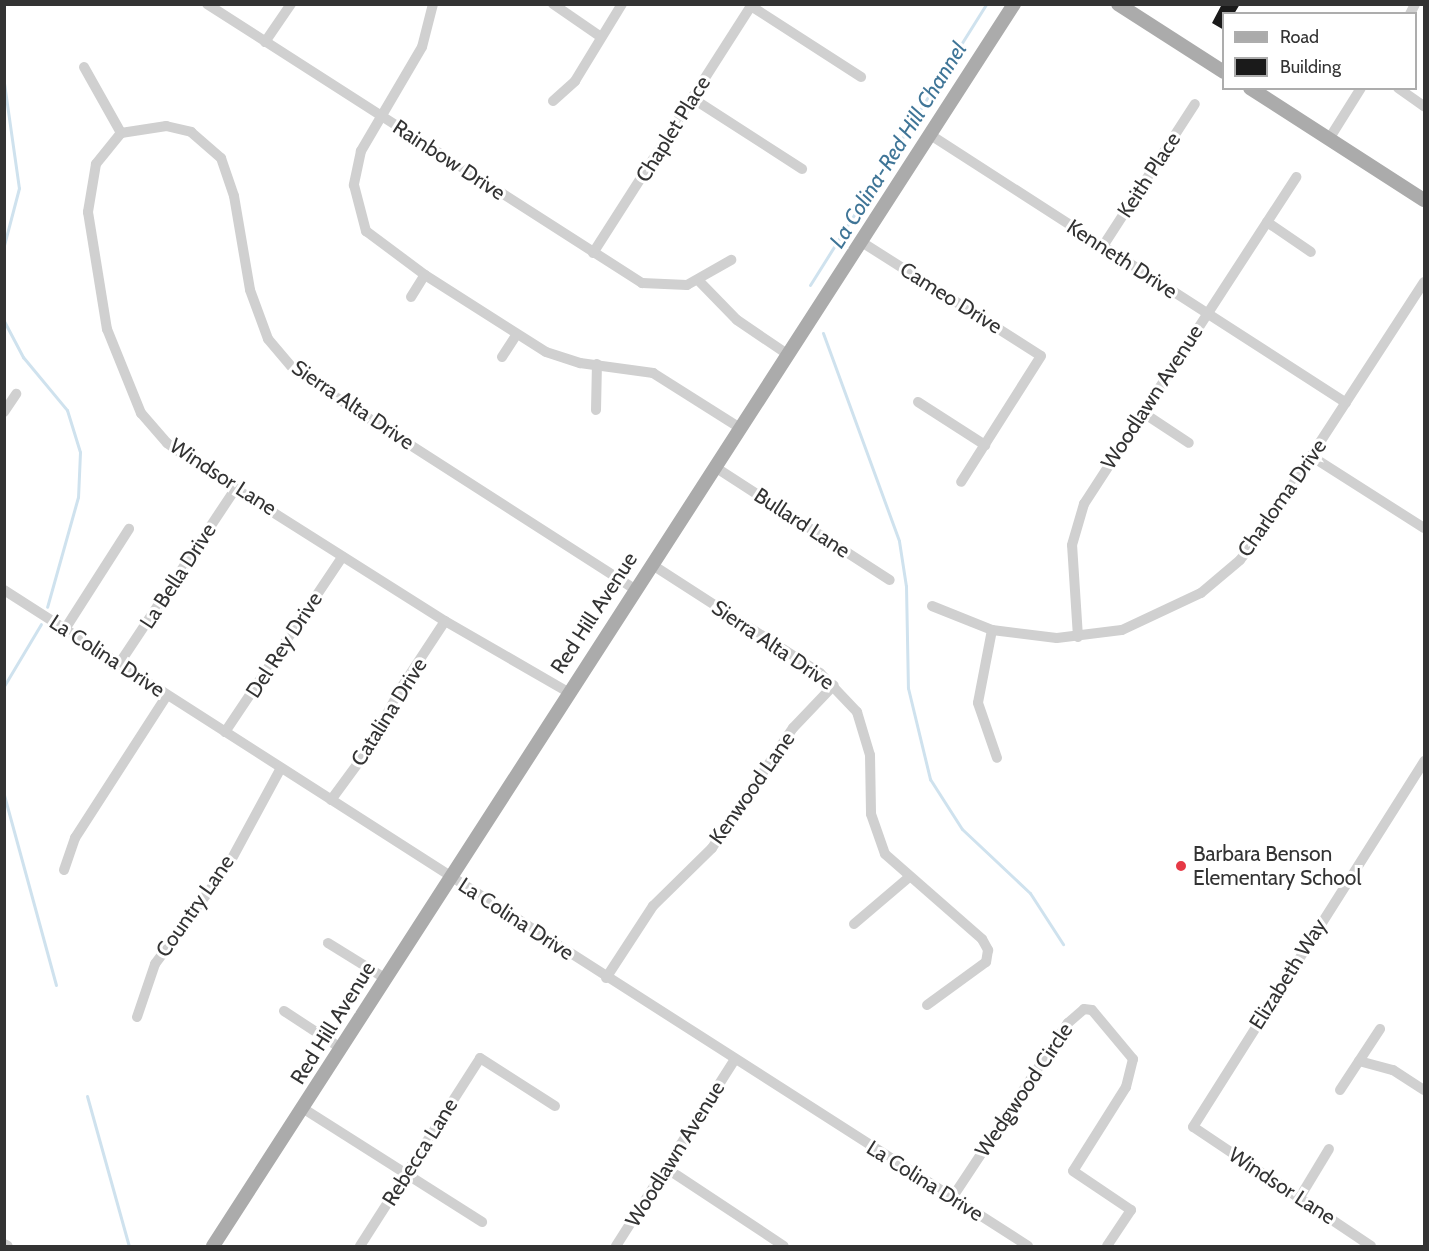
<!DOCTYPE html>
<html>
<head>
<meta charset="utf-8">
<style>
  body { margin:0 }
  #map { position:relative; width:1429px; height:1251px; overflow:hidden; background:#fff; font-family:Cabin,sans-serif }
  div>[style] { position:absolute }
  .stream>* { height:3px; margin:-1.5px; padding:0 1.5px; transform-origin:1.5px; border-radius:1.5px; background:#cfe2ee }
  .building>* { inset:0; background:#1a1a1a }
  .minor>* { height:10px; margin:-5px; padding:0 5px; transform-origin:5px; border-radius:5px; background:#d0d0d0 }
  .major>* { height:14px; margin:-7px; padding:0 7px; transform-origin:7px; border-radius:7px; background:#ababab }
  .dots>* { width:16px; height:16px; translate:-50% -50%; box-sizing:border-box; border:3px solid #fff; border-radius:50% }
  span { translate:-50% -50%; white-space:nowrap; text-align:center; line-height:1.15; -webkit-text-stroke:6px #fff; paint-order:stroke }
  .street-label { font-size:21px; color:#333 }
  .poi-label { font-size:21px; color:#333 }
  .left { translate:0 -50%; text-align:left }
  .water-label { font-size:22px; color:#3f7597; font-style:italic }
  .frame { position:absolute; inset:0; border:6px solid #333; pointer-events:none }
  .legend { position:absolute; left:1222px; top:12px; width:195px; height:78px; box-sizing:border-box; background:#fff; border:2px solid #adadad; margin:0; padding:8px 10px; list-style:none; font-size:18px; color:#333 }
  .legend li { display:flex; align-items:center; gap:12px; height:30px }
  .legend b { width:30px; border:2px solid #adadad }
</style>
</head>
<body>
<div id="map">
  <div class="stream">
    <div style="left:4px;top:83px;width:106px;rotate:81.9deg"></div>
    <div style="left:19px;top:188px;width:59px;rotate:104.7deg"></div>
    <div style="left:810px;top:285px;width:332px;rotate:-57.9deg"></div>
    <div style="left:4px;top:321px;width:41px;rotate:62.2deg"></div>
    <div style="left:23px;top:357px;width:69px;rotate:50.3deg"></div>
    <div style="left:67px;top:410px;width:44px;rotate:72.8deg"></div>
    <div style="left:80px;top:452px;width:45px;rotate:92.5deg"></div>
    <div style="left:78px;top:497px;width:114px;rotate:105.7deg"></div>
    <div style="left:823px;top:333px;width:221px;rotate:69.9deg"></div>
    <div style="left:899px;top:541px;width:46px;rotate:81.2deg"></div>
    <div style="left:906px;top:586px;width:102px;rotate:88.9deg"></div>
    <div style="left:908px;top:688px;width:94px;rotate:76.4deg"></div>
    <div style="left:930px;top:779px;width:59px;rotate:57.4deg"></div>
    <div style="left:962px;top:829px;width:93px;rotate:43.3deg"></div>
    <div style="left:1030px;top:893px;width:61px;rotate:57.1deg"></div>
    <div style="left:4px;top:686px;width:72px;rotate:-59.2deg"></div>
    <div style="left:4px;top:795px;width:197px;rotate:74.7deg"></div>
    <div style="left:87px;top:1096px;width:156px;rotate:74.4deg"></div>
  </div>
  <div class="building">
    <div style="clip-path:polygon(1222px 4px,1240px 4px,1234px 14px,1224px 14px,1224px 30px,1212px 23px)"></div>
  </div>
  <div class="minor">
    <div style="left:207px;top:4px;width:517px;rotate:32.68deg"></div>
    <div style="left:642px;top:283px;width:45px;rotate:2.5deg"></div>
    <div style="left:687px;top:285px;width:51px;rotate:-29.6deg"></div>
    <div style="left:433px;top:4px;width:44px;rotate:104.3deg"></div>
    <div style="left:422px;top:47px;width:121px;rotate:120.4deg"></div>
    <div style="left:361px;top:151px;width:35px;rotate:102deg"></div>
    <div style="left:354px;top:185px;width:48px;rotate:75.4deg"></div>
    <div style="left:366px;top:231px;width:74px;rotate:36.7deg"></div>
    <div style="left:425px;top:275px;width:143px;rotate:32.5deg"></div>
    <div style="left:546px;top:352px;width:36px;rotate:18deg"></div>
    <div style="left:580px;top:363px;width:74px;rotate:7.8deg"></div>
    <div style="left:653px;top:373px;width:103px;rotate:32.3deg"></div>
    <div style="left:553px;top:4px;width:58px;rotate:34.5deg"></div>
    <div style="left:751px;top:6px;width:131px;rotate:32.8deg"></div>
    <div style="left:1410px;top:14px;width:11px;rotate:-63deg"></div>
    <div style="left:265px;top:42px;width:46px;rotate:-55.6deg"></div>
    <div style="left:84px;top:67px;width:76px;rotate:60.7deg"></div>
    <div style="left:121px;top:133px;width:40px;rotate:129deg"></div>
    <div style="left:96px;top:164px;width:49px;rotate:99.5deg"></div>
    <div style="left:88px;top:212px;width:119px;rotate:80.8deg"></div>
    <div style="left:107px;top:329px;width:91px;rotate:68deg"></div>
    <div style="left:141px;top:413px;width:40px;rotate:49deg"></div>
    <div style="left:167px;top:443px;width:34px;rotate:36deg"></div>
    <div style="left:195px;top:463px;width:296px;rotate:32.3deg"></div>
    <div style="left:445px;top:621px;width:142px;rotate:30deg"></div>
    <div style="left:1398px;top:88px;width:32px;rotate:35deg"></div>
    <div style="left:692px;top:98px;width:131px;rotate:32.8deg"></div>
    <div style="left:553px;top:101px;width:30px;rotate:-42deg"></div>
    <div style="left:575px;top:81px;width:90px;rotate:-58.6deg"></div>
    <div style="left:121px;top:133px;width:46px;rotate:-8.8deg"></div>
    <div style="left:166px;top:126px;width:26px;rotate:13deg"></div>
    <div style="left:191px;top:132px;width:40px;rotate:41deg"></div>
    <div style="left:221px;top:158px;width:40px;rotate:71.1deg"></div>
    <div style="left:234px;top:196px;width:95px;rotate:80.3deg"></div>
    <div style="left:250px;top:290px;width:52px;rotate:69.8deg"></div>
    <div style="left:268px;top:339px;width:42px;rotate:49.8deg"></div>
    <div style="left:295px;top:371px;width:404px;rotate:32.7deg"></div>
    <div style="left:929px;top:134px;width:496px;rotate:32.8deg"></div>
    <div style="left:1329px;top:139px;width:60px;rotate:-57.9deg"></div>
    <div style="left:1267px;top:222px;width:53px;rotate:34.3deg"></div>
    <div style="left:860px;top:241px;width:214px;rotate:32.4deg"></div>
    <div style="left:1041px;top:356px;width:149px;rotate:122.4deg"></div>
    <div style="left:1103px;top:246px;width:169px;rotate:-57.1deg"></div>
    <div style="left:593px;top:253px;width:295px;rotate:-57.4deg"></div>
    <div style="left:699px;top:281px;width:54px;rotate:45.7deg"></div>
    <div style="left:737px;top:320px;width:60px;rotate:34.2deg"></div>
    <div style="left:411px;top:297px;width:26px;rotate:-58deg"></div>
    <div style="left:502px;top:357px;width:27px;rotate:-57deg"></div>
    <div style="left:918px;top:402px;width:80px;rotate:32.7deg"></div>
    <div style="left:596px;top:410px;width:46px;rotate:-88.8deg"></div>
    <div style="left:4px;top:412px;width:22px;rotate:-56deg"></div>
    <div style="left:1142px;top:412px;width:56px;rotate:33.4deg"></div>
    <div style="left:1311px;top:456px;width:134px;rotate:32.5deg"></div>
    <div style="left:715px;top:467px;width:208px;rotate:32.9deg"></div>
    <div style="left:651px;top:564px;width:201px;rotate:32.8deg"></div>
    <div style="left:820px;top:673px;width:54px;rotate:46.5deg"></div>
    <div style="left:857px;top:712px;width:45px;rotate:73.2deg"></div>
    <div style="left:870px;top:755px;width:59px;rotate:89deg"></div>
    <div style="left:871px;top:814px;width:42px;rotate:70.7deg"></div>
    <div style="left:885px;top:854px;width:129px;rotate:41.2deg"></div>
    <div style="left:982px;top:939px;width:13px;rotate:61deg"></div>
    <div style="left:988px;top:950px;width:12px;rotate:99deg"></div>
    <div style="left:986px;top:962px;width:73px;rotate:143.9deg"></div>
    <div style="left:4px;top:590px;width:1216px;rotate:32.64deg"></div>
    <div style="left:932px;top:606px;width:65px;rotate:21.8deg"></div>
    <div style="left:992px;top:630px;width:65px;rotate:7deg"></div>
    <div style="left:1057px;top:638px;width:65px;rotate:-7deg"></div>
    <div style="left:1122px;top:630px;width:87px;rotate:-25.1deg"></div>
    <div style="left:1201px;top:593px;width:51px;rotate:-40.2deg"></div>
    <div style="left:1240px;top:560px;width:34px;rotate:-52deg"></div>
    <div style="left:1261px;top:533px;width:299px;rotate:-57deg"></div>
    <div style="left:65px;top:629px;width:119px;rotate:-57.4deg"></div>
    <div style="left:992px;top:630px;width:74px;rotate:100.9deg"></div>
    <div style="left:978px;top:703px;width:58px;rotate:70.9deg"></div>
    <div style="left:1078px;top:637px;width:92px;rotate:-93.7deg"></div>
    <div style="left:1072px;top:545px;width:43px;rotate:-73.7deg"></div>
    <div style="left:1084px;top:504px;width:390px;rotate:-57deg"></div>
    <div style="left:119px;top:664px;width:211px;rotate:-56.4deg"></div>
    <div style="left:225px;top:732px;width:211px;rotate:-56.2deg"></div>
    <div style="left:331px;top:800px;width:61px;rotate:-53.7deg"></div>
    <div style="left:367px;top:751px;width:72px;rotate:-61.6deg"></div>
    <div style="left:401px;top:688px;width:80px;rotate:-56.7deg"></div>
    <div style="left:64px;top:870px;width:34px;rotate:-71deg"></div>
    <div style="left:75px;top:838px;width:170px;rotate:-57.2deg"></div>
    <div style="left:854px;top:924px;width:71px;rotate:-40.4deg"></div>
    <div style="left:328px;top:943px;width:68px;rotate:31.8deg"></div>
    <div style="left:606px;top:978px;width:86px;rotate:-56.9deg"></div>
    <div style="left:653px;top:906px;width:83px;rotate:-44.5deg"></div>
    <div style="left:712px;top:848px;width:145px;rotate:-56deg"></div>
    <div style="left:793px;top:728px;width:59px;rotate:-46.4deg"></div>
    <div style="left:284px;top:1011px;width:69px;rotate:33.2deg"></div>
    <div style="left:137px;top:1017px;width:56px;rotate:-71.2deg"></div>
    <div style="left:155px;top:964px;width:124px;rotate:-53.5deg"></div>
    <div style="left:229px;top:864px;width:109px;rotate:-61.6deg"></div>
    <div style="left:1359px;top:1061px;width:35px;rotate:15deg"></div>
    <div style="left:1393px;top:1070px;width:37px;rotate:33deg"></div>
    <div style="left:1340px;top:1090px;width:73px;rotate:-56.7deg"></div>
    <div style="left:304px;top:1109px;width:211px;rotate:32.4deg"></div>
    <div style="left:666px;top:1168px;width:141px;rotate:33.5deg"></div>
    <div style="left:1300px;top:1197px;width:56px;rotate:-58.9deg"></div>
    <div style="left:952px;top:1198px;width:210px;rotate:-56.5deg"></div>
    <div style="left:1068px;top:1023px;width:21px;rotate:-41deg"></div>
    <div style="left:1084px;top:1009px;width:8px;rotate:7deg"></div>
    <div style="left:1092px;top:1010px;width:64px;rotate:50.1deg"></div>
    <div style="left:1133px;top:1059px;width:29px;rotate:104deg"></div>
    <div style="left:1126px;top:1087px;width:99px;rotate:122.2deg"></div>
    <div style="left:1073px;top:1171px;width:70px;rotate:33.9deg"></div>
    <div style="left:1131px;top:1210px;width:43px;rotate:123.7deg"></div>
    <div style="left:4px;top:1244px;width:4px;rotate:27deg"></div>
    <div style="left:360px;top:1246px;width:223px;rotate:-57.4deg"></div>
    <div style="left:480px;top:1058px;width:89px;rotate:32.6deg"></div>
    <div style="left:616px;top:1246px;width:219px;rotate:-57.5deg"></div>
    <div style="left:1371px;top:1246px;width:214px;rotate:-146.2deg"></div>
    <div style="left:1193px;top:1127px;width:433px;rotate:-57.7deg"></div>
  </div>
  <div class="major">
    <div style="left:1118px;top:4px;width:126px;rotate:32.7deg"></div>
    <div style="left:1250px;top:88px;width:207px;rotate:32.8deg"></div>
    <div style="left:213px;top:1246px;width:1478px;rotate:-57.18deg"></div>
  </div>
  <div class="dots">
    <div style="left:1181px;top:866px;background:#e63946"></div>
  </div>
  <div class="street-label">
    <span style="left:673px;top:129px;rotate:-58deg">Chaplet Place</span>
    <span style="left:449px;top:160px;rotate:33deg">Rainbow Drive</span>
    <span style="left:1149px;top:175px;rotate:-57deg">Keith Place</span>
    <span style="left:1122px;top:259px;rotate:33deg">Kenneth Drive</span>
    <span style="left:951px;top:298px;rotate:32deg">Cameo Drive</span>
    <span style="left:1152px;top:397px;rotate:-57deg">Woodlawn Avenue</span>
    <span style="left:353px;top:405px;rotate:34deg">Sierra Alta Drive</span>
    <span style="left:223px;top:477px;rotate:33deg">Windsor Lane</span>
    <span style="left:1282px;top:498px;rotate:-55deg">Charloma Drive</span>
    <span style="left:802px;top:523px;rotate:33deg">Bullard Lane</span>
    <span style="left:178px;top:576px;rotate:-57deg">La Bella Drive</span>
    <span style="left:594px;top:613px;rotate:-57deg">Red Hill Avenue</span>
    <span style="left:284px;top:645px;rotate:-57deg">Del Rey Drive</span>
    <span style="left:773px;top:645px;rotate:34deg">Sierra Alta Drive</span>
    <span style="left:107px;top:656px;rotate:33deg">La Colina Drive</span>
    <span style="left:389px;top:712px;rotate:-58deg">Catalina Drive</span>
    <span style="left:752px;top:788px;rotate:-55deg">Kenwood Lane</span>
    <span style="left:195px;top:906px;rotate:-55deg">Country Lane</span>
    <span style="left:516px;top:919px;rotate:33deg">La Colina Drive</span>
    <span style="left:1288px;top:974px;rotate:-58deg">Elizabeth Way</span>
    <span style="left:333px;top:1023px;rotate:-58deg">Red Hill Avenue</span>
    <span style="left:1024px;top:1090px;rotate:-56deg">Wedgwood Circle</span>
    <span style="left:420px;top:1152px;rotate:-58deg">Rebecca Lane</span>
    <span style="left:675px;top:1154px;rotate:-58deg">Woodlawn Avenue</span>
    <span style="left:925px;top:1181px;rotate:32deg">La Colina Drive</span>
    <span style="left:1282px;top:1186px;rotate:33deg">Windsor Lane</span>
  </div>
  <div class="poi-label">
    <span class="left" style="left:1193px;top:866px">Barbara Benson<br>Elementary School</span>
  </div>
  <div class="water-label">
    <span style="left:898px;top:145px;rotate:-58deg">La Colina-Red Hill Channel</span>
  </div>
  <div class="frame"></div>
  <ul class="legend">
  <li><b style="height:8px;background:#ababab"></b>Road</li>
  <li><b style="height:16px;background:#1a1a1a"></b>Building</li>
  </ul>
</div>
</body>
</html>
